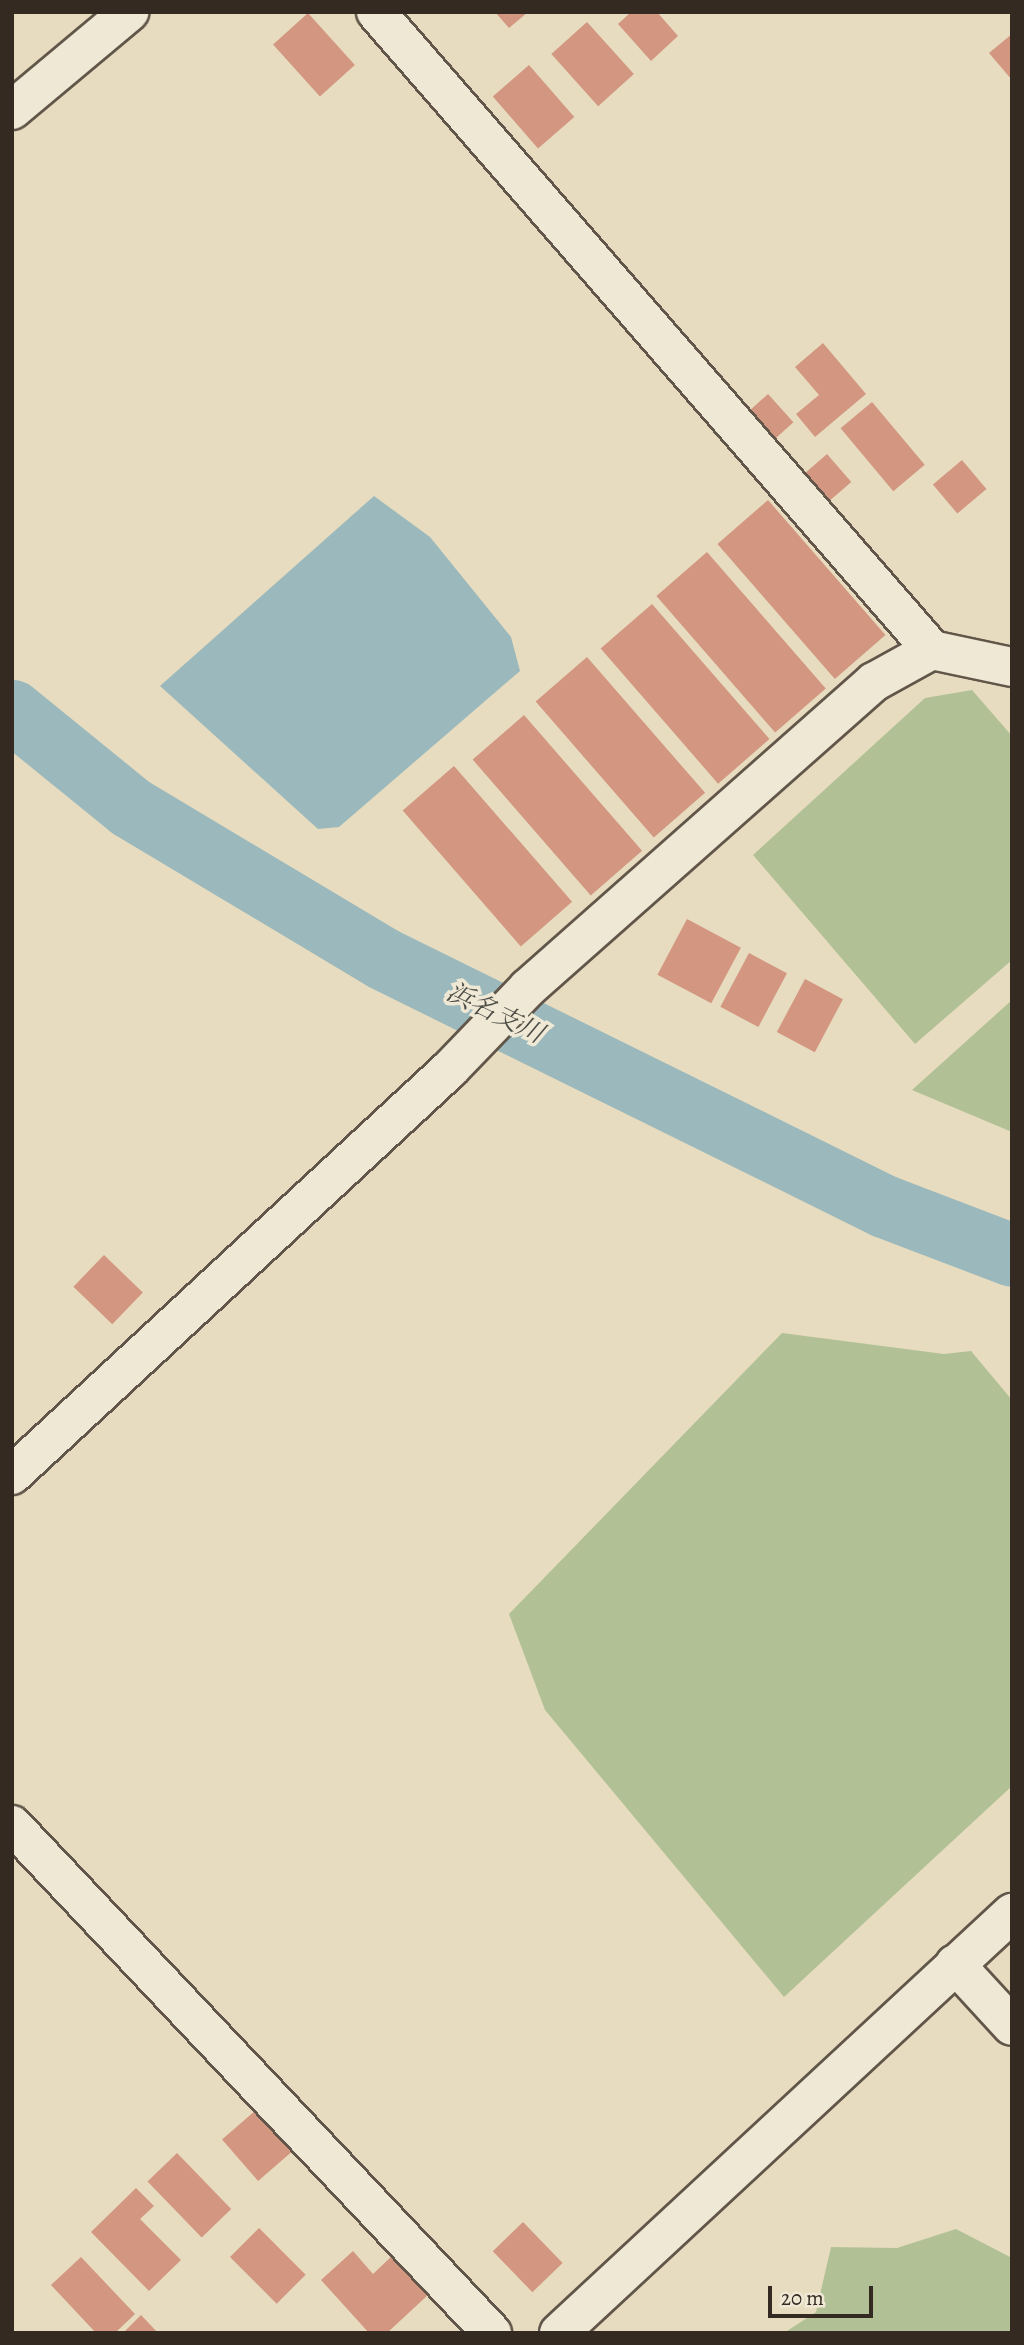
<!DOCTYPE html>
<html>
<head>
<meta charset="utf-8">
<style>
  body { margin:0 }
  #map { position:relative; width:1024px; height:2345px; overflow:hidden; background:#e7dcbf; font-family:Alegreya,"Noto Serif JP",serif }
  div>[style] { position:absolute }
  .green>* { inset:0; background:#b2c195 }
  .water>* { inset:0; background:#9bb9bc }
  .river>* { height:63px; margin:-31.5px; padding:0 31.5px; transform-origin:31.5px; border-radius:31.5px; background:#9bb9bc }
  .building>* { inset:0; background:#d39681; transform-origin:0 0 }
  .roads { filter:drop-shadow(2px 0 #615649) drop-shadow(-2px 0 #615649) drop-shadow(0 2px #615649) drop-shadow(0 -2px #615649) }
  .minor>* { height:38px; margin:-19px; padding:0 19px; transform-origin:19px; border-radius:19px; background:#efe8d5 }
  span { translate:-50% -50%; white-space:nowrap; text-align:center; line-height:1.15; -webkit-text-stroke:7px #efe8d5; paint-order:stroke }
  .water-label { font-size:26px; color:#4e4e48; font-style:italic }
  .frame { position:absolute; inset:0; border:14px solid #342a22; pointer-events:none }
  .scale { position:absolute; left:768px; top:2286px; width:105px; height:32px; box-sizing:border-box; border:4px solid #342a22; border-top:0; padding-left:9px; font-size:21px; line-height:24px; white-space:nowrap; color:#342a22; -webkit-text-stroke:5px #efe8d5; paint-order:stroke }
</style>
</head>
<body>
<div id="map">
  <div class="green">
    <div style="clip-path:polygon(972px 690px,1012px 736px,1012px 960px,915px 1044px,753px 855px,925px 698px)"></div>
    <div style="clip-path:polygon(1012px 1000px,1012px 1132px,912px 1090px)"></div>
    <div style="clip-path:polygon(782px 1333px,944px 1354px,971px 1351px,1012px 1400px,1012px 1786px,784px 1997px,545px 1710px,509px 1614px)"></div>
    <div style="clip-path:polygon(956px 2229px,1012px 2258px,1012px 2333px,784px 2333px,816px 2312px,831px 2247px,897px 2248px)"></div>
  </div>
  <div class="water">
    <div style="clip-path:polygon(374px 496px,430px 537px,511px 637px,520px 671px,339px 827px,318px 829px,160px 686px)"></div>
  </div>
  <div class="river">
    <div style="left:12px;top:711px;width:152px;rotate:39.1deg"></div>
    <div style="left:130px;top:807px;width:296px;rotate:30.9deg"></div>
    <div style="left:384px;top:959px;width:558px;rotate:26.29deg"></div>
    <div style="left:884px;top:1206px;width:137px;rotate:20.9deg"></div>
  </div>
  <div class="building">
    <div style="clip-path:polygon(495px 12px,528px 12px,509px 28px)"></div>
    <div style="clip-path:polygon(631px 12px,657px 12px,678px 36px,651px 61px,618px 24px)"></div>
    <div style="left:308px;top:13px;width:70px;height:47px;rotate:48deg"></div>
    <div style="left:587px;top:22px;width:70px;height:48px;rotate:48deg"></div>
    <div style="clip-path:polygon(1012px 34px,1012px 80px,989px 53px)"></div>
    <div style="left:529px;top:65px;width:69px;height:48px;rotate:49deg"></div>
    <div style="clip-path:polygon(823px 343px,866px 394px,815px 437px,796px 414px,819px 395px,795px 367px)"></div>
    <div style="left:768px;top:394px;width:38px;height:37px;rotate:48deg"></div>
    <div style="left:872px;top:402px;width:82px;height:41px;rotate:50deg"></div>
    <div style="left:827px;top:454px;width:37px;height:38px;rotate:49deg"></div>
    <div style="left:962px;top:460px;width:38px;height:38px;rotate:50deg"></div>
    <div style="left:768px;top:500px;width:179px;height:67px;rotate:49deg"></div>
    <div style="left:707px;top:552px;width:181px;height:67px;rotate:49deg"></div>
    <div style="left:652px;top:604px;width:179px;height:68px;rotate:49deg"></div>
    <div style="left:587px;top:657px;width:180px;height:68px;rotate:49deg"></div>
    <div style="left:524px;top:715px;width:180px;height:68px;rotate:49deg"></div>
    <div style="left:454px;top:766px;width:180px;height:68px;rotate:49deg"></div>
    <div style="left:687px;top:919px;width:61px;height:63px;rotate:28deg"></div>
    <div style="left:749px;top:953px;width:43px;height:61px;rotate:28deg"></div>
    <div style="left:805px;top:979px;width:43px;height:60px;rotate:28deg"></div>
    <div style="left:104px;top:1255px;width:54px;height:44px;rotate:44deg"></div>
    <div style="left:256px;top:2110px;width:55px;height:45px;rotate:49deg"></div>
    <div style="left:177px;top:2153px;width:78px;height:41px;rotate:46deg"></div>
    <div style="clip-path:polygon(136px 2188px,154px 2206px,140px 2219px,181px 2260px,149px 2291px,91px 2232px)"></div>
    <div style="left:523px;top:2222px;width:57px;height:42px;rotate:46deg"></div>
    <div style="left:259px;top:2228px;width:66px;height:41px;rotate:45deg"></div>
    <div style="clip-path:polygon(353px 2251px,373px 2274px,393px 2255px,429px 2294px,387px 2333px,369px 2333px,321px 2280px)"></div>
    <div style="clip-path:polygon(81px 2257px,135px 2314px,115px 2333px,96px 2333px,51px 2285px)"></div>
    <div style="clip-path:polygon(141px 2315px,158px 2333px,123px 2333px)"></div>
  </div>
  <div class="roads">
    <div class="minor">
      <div style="left:376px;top:12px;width:846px;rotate:48.93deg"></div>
      <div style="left:932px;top:650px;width:82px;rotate:12deg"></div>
      <div style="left:12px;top:110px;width:153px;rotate:-39.9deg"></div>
      <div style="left:12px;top:1475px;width:597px;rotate:-42.83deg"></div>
      <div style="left:450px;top:1069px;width:112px;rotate:-46.1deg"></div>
      <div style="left:528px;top:988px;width:462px;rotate:-41.5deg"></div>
      <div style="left:874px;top:682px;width:66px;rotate:-28.9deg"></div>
      <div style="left:12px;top:1825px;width:699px;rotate:46.62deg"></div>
      <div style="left:955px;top:1964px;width:84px;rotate:47.4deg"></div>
      <div style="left:559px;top:2333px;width:618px;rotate:-42.84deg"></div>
    </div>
  </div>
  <div class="water-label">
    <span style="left:495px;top:1013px;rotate:26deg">浜名支川</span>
  </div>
  <div class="frame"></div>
  <div class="scale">20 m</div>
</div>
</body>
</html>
